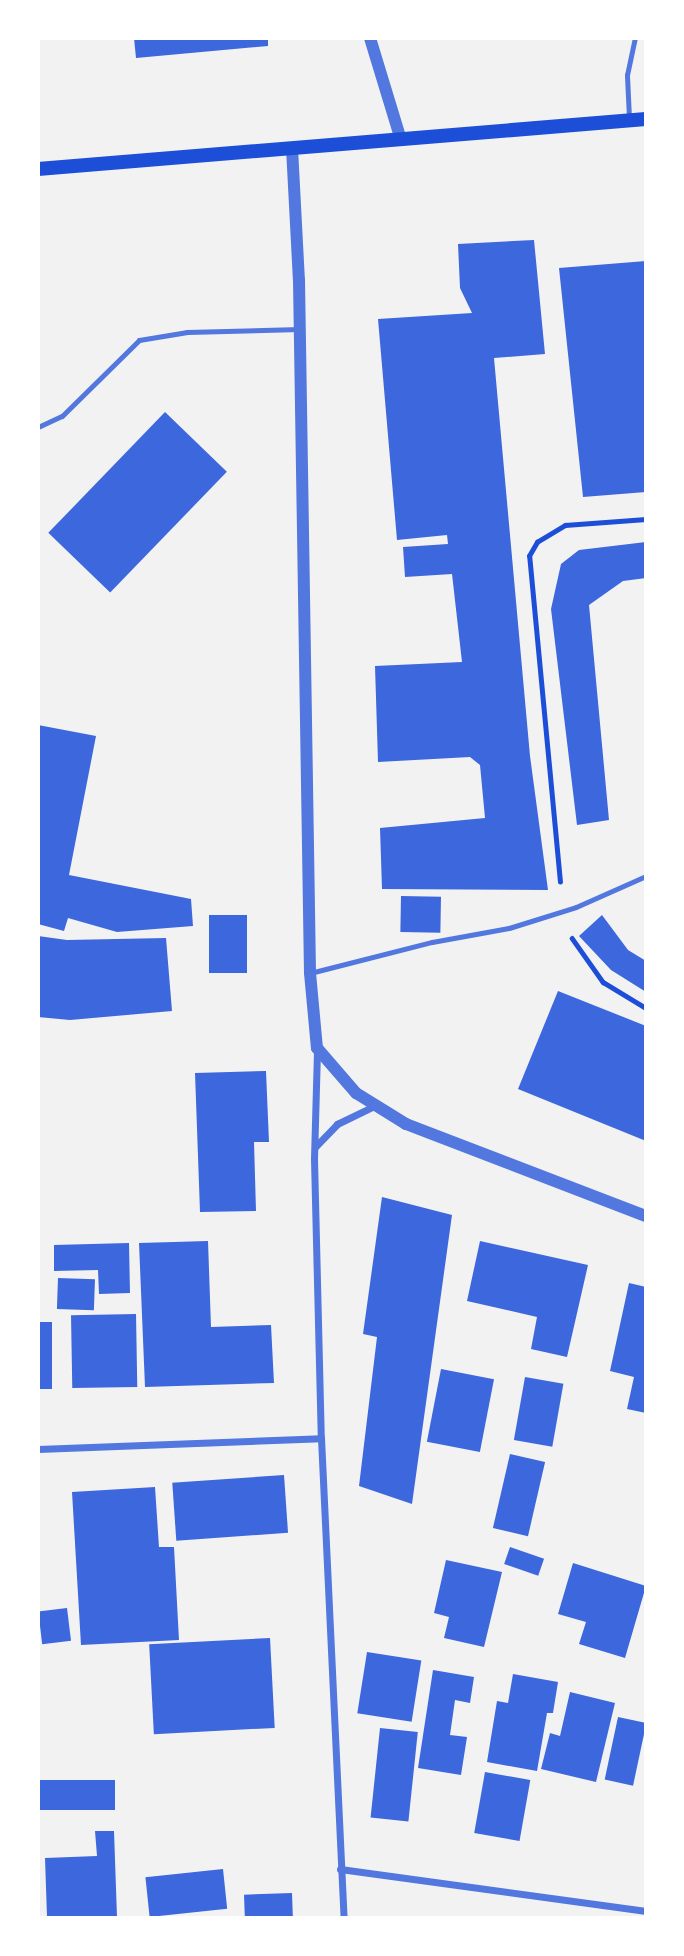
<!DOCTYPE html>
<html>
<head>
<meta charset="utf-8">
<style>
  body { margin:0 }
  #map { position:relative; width:684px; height:1956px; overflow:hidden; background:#f2f2f2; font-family:Raleway,sans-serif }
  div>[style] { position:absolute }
  .building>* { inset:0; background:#3d67dc; transform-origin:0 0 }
  .path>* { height:4.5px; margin:-2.25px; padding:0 2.25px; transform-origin:2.25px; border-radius:2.25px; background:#1d4ed8 }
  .service>* { height:5px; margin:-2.5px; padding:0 2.5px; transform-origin:2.5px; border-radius:2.5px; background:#5277de }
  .minor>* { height:7px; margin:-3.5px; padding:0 3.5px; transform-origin:3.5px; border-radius:3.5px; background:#5277de }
  .tertiary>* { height:12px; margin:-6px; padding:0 6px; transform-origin:6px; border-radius:6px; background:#5277de }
  .secondary>* { height:14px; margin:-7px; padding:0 7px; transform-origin:7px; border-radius:7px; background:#1d4ed8 }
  span { translate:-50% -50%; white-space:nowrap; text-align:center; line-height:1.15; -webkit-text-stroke:7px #fff; paint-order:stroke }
  .frame { position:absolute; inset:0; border:40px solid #fff; pointer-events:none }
</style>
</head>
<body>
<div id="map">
  <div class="building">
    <div style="clip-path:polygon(134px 38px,268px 38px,268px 46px,136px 58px)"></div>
    <div style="clip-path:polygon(534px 240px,545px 354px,494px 358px,530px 756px,548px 890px,382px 889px,380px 828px,485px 818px,480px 765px,470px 757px,378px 762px,375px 666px,462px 662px,452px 574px,405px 577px,403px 547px,448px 544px,447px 535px,397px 540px,378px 319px,472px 313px,460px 288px,458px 244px)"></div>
    <div style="clip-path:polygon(646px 261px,646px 492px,583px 497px,559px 268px)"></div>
    <div style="left:165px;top:412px;width:86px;height:168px;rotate:44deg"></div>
    <div style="clip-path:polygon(646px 542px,646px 578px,623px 581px,589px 605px,609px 820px,577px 825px,551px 609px,561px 564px,579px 550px)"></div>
    <div style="clip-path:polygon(38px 725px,96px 736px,69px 875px,191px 899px,193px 926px,117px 932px,68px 918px,64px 931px,38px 924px)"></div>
    <div style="left:401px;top:896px;width:40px;height:36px;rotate:1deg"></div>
    <div style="left:209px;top:915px;width:38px;height:58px"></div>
    <div style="clip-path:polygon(602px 915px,628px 950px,646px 961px,646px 992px,611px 970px,579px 936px)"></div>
    <div style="clip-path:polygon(38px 936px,67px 940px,166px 938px,172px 1011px,70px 1020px,38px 1017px)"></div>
    <div style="clip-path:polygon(558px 991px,646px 1026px,646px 1141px,518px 1089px)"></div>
    <div style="clip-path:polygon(266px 1071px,269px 1142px,254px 1142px,256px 1211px,200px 1212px,195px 1073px)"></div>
    <div style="clip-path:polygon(382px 1197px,452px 1215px,412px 1504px,359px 1486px,377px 1337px,363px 1334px)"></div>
    <div style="clip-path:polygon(208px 1241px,211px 1327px,271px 1325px,274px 1383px,145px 1387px,139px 1243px)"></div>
    <div style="clip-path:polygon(480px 1241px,588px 1265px,567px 1357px,531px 1349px,537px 1317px,467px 1301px)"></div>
    <div style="clip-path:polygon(129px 1243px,130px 1293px,99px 1294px,98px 1270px,54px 1271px,54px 1245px)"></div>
    <div style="left:58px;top:1278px;width:37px;height:31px;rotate:2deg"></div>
    <div style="clip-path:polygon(629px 1283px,646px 1287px,646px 1413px,627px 1409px,634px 1377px,610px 1371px)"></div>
    <div style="left:136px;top:1314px;width:73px;height:65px;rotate:89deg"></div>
    <div style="left:38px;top:1322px;width:14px;height:67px"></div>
    <div style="left:441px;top:1369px;width:54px;height:74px;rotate:11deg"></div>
    <div style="left:525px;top:1377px;width:39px;height:64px;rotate:10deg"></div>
    <div style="left:510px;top:1454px;width:36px;height:76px;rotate:13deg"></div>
    <div style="left:284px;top:1475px;width:58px;height:112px;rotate:86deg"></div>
    <div style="clip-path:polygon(155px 1487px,159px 1547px,174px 1547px,179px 1640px,81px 1645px,72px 1492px)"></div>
    <div style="left:510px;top:1547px;width:36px;height:18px;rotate:19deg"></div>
    <div style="clip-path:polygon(446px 1560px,502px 1572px,484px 1647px,444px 1638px,449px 1617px,434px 1613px)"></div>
    <div style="clip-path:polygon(573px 1563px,646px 1586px,625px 1658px,579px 1644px,586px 1622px,558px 1614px)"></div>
    <div style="left:67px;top:1608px;width:33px;height:29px;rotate:83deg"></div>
    <div style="left:270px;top:1638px;width:90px;height:121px;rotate:87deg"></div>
    <div style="left:367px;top:1652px;width:55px;height:62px;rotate:9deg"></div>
    <div style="clip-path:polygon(433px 1670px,474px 1677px,470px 1703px,455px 1700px,450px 1735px,467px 1737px,461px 1775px,418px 1768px)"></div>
    <div style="clip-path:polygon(513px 1674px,558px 1682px,553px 1713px,547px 1713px,537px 1771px,487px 1762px,497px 1701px,508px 1703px)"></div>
    <div style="clip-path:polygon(570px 1692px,615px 1703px,596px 1782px,541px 1769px,550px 1733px,560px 1736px)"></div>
    <div style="left:618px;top:1717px;width:29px;height:64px;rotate:12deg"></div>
    <div style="left:380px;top:1728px;width:38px;height:90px;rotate:6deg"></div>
    <div style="left:485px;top:1772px;width:46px;height:62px;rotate:10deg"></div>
    <div style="left:115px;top:1780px;width:30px;height:77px;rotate:90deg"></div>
    <div style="clip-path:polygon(95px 1831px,114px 1831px,117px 1917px,47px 1917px,45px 1858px,97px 1856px)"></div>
    <div style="left:223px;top:1869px;width:40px;height:78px;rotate:84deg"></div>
    <div style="left:292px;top:1893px;width:24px;height:48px;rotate:88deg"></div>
  </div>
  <div class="path">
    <div style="left:560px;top:882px;width:327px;rotate:-95.4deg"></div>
    <div style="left:529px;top:556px;width:16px;rotate:-60deg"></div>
    <div style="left:537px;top:542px;width:33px;rotate:-31deg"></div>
    <div style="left:565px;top:525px;width:81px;rotate:-4.2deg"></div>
    <div style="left:572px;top:938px;width:54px;rotate:54.8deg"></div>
    <div style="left:603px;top:982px;width:50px;rotate:31.2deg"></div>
  </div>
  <div class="service">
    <div style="left:629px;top:118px;width:43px;rotate:-92.7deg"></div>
    <div style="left:627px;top:75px;width:38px;rotate:-78deg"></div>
    <div style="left:38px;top:427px;width:26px;rotate:-25deg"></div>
    <div style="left:62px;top:416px;width:108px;rotate:-44.6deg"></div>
    <div style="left:139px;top:340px;width:49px;rotate:-9.5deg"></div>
    <div style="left:187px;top:332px;width:113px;rotate:-1.5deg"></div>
    <div style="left:310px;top:973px;width:126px;rotate:-14.3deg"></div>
    <div style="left:432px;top:942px;width:78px;rotate:-10.3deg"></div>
    <div style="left:509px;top:928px;width:70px;rotate:-17.4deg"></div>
    <div style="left:576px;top:907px;width:77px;rotate:-23.9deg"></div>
  </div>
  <div class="minor">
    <div style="left:317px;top:1051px;width:108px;rotate:91.6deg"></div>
    <div style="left:314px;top:1159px;width:279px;rotate:88.6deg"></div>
    <div style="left:321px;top:1438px;width:481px;rotate:87.3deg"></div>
    <div style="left:315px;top:1147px;width:32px;rotate:-46deg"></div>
    <div style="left:337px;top:1124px;width:41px;rotate:-25.9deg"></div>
    <div style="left:38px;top:1449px;width:283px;rotate:-2.2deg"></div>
    <div style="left:340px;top:1869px;width:309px;rotate:7.8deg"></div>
  </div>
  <div class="tertiary">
    <div style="left:370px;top:38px;width:103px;rotate:73.1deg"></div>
    <div style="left:292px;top:148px;width:132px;rotate:87deg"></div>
    <div style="left:299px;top:280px;width:693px;rotate:89.09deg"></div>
    <div style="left:310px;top:973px;width:75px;rotate:84.7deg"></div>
    <div style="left:317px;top:1048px;width:60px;rotate:49.1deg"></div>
    <div style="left:356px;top:1093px;width:59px;rotate:31.8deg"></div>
    <div style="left:406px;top:1124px;width:257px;rotate:21deg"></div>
  </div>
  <div class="secondary">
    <div style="left:38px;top:169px;width:610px;rotate:-4.7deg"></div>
  </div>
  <div class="frame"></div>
</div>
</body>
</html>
